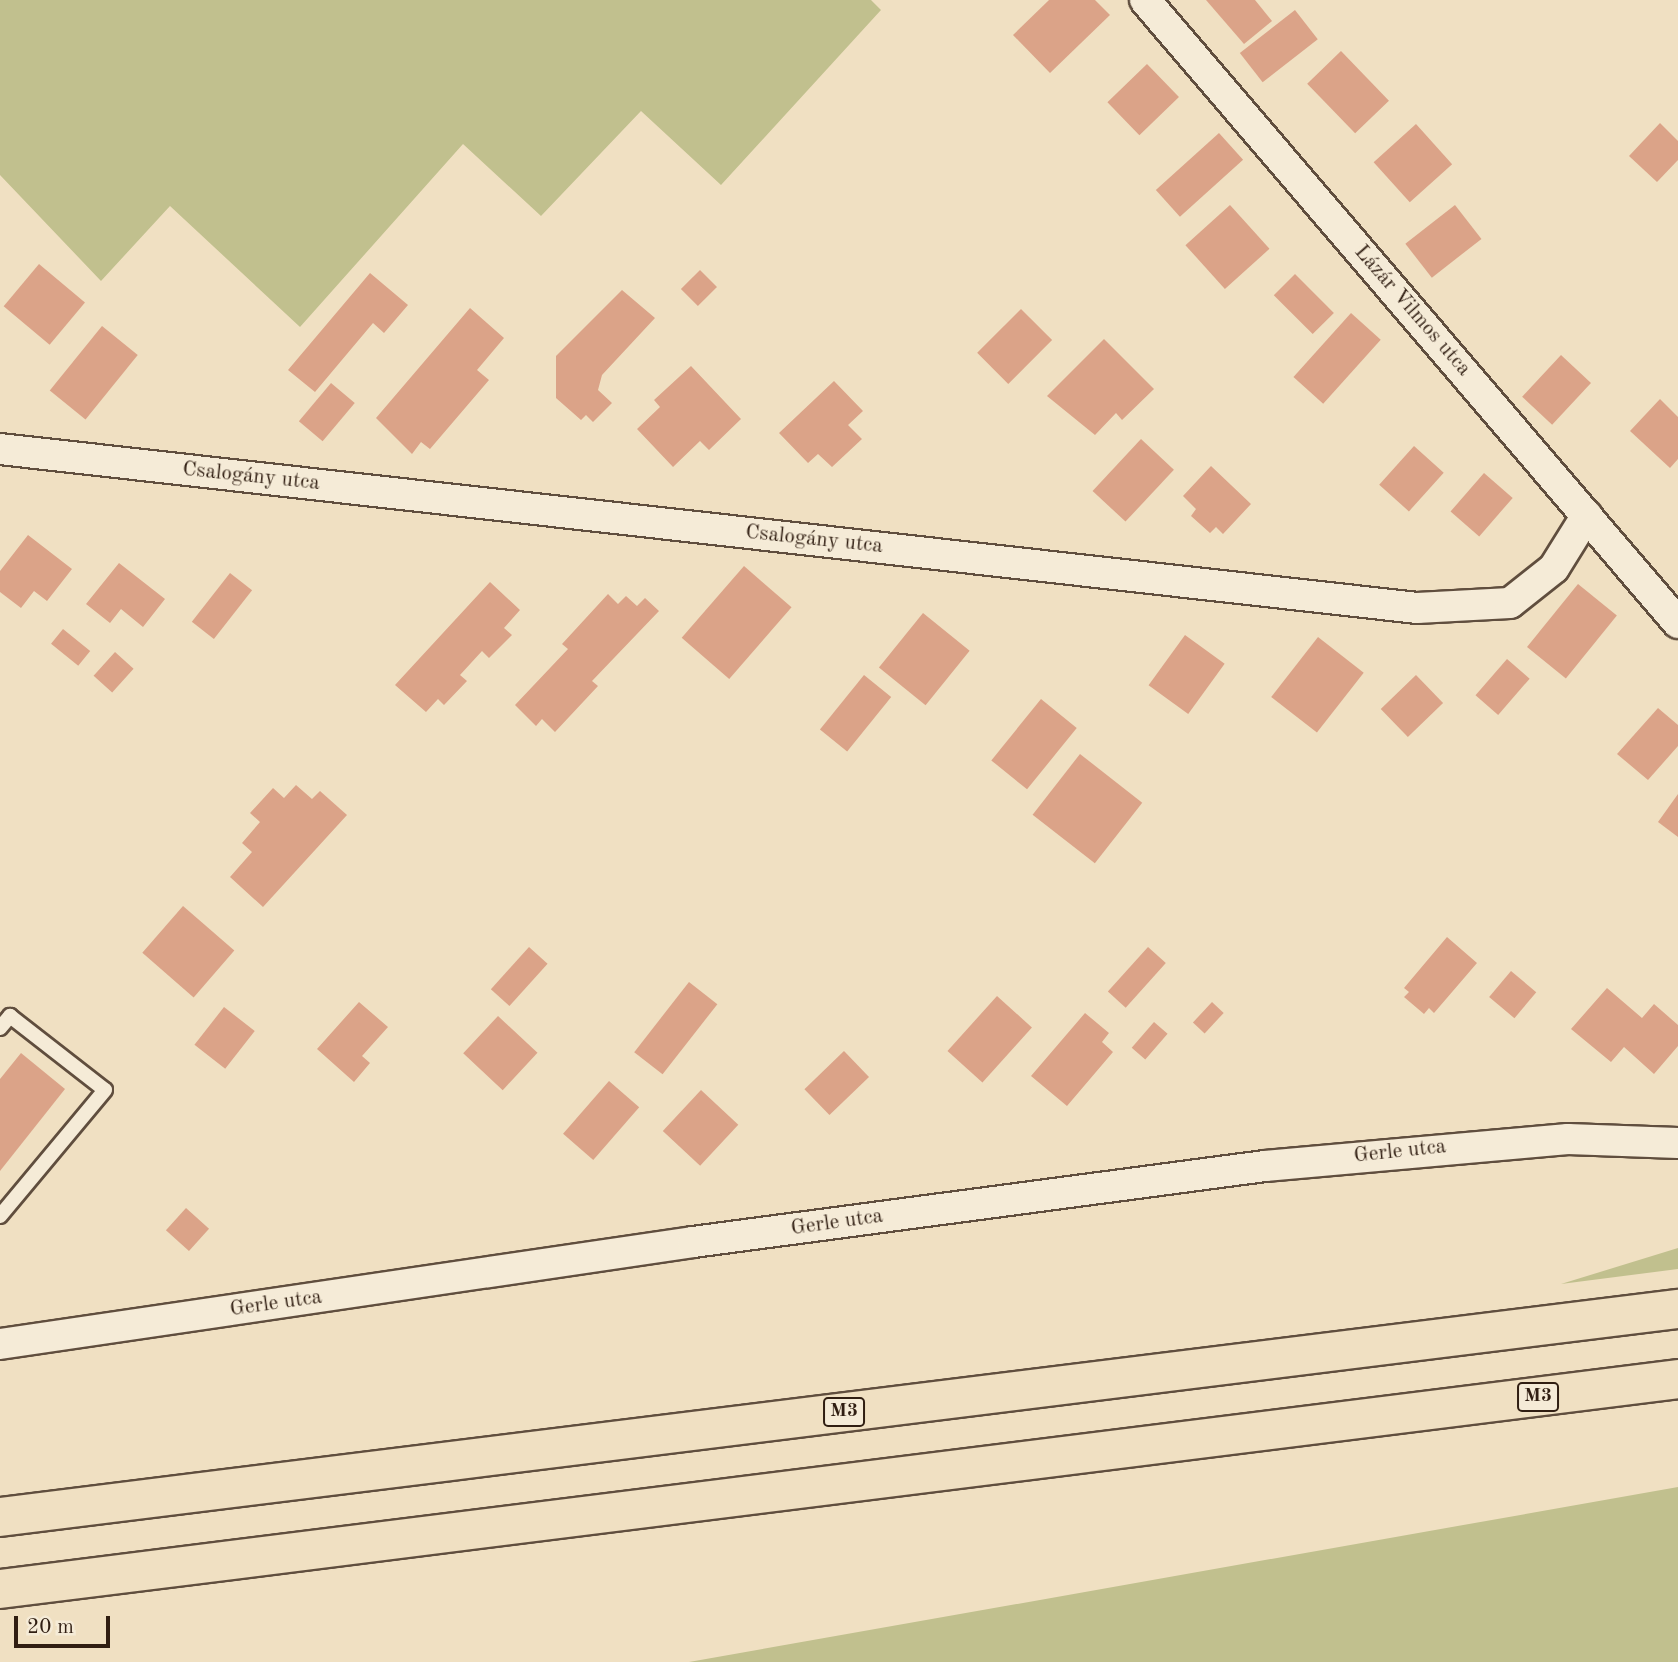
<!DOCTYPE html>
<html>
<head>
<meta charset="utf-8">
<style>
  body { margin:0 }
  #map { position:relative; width:1678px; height:1662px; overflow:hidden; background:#f0e0c2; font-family:"Old Standard TT",serif }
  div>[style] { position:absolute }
  .green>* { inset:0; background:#c1c08e }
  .building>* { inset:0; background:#dba388; transform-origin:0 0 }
  .roads { filter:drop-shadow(2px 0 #604e3e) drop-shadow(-2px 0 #604e3e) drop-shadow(0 2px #604e3e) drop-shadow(0 -2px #604e3e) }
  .lane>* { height:14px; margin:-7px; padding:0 7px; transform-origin:7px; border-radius:7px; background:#f5ebd7 }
  .street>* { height:30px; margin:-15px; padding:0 15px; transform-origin:15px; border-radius:15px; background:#f5ebd7 }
  .highway>* { height:38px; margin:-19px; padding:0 19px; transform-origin:19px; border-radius:19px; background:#f0e0c2 }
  span { translate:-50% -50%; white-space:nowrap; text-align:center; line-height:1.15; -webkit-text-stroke:5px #f5ebd7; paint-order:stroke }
  .shield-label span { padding:2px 5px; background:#f5ebd7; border:2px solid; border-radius:5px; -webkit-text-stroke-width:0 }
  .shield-label { font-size:19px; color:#301e12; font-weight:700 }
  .street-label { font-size:21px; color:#301e12 }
  .scale { position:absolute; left:14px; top:1616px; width:96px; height:32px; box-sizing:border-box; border:4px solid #301e12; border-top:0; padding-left:9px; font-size:21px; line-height:24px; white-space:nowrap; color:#301e12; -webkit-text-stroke:5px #f5ebd7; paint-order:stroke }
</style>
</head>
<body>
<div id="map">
  <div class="green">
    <div style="clip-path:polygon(0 0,871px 0,881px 10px,721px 185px,641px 111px,541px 216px,463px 144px,300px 327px,170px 206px,101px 281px,0 175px)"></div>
    <div style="clip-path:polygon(1678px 1248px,1678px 1269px,1561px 1284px)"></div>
    <div style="clip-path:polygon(1678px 1487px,1678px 1662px,689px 1662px)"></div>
  </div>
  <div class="building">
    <div style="clip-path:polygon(1049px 0,1095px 0,1110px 15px,1050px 73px,1013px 35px)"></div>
    <div style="clip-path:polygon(1206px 0,1255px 0,1272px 21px,1244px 44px)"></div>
    <div style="left:1295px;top:10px;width:37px;height:70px;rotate:52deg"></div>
    <div style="left:1341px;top:51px;width:69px;height:47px;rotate:46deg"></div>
    <div style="left:1147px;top:64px;width:46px;height:55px;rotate:46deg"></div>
    <div style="clip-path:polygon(1660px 123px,1678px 141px,1678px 160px,1657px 182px,1629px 156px)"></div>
    <div style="left:1416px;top:124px;width:54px;height:57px;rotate:48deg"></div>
    <div style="left:1219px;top:133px;width:36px;height:85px;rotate:48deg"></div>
    <div style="left:1230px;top:205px;width:59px;height:60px;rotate:48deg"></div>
    <div style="left:1455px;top:205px;width:43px;height:63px;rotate:52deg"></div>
    <div style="left:39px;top:264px;width:60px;height:55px;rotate:40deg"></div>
    <div style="left:700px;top:270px;width:24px;height:27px;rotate:45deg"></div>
    <div style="clip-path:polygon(370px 273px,408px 305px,384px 333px,373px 323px,315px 392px,288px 370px)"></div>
    <div style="left:1295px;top:274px;width:55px;height:30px;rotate:45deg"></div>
    <div style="clip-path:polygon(622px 290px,655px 318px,602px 375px,598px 390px,612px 403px,593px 422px,586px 415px,581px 420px,556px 398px,556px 356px)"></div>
    <div style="clip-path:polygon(470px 308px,504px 338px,477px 370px,489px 380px,430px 449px,421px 442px,412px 454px,376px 418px)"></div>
    <div style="left:1021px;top:309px;width:44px;height:62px;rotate:45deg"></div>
    <div style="left:1351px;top:313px;width:40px;height:86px;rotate:42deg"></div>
    <div style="left:102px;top:326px;width:46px;height:83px;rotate:39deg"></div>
    <div style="clip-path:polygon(1104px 339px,1154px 389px,1122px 420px,1116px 413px,1095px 435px,1047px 396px)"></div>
    <div style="left:1561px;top:355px;width:41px;height:57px;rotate:43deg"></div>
    <div style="clip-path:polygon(691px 366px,741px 419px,709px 450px,700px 441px,673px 467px,637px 429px,660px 407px,654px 400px)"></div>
    <div style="clip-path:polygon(834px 381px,863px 411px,848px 425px,862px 439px,832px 467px,818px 454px,808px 463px,779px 433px)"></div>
    <div style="left:331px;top:383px;width:31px;height:50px;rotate:40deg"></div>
    <div style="clip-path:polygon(1660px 399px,1678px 417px,1678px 459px,1670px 468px,1630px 431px)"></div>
    <div style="left:1141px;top:439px;width:45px;height:71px;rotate:43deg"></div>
    <div style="left:1414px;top:446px;width:40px;height:52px;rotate:42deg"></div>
    <div style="clip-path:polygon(1211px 466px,1251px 504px,1223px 534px,1216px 527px,1210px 533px,1191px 516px,1196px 509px,1183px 496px)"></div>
    <div style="left:1484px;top:473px;width:38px;height:51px;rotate:41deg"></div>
    <div style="clip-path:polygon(28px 535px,72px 569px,47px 601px,34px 591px,21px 608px,0 592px,0 571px)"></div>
    <div style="clip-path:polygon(119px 563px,165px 599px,143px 627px,121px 609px,110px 623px,86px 604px)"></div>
    <div style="left:744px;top:566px;width:63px;height:95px;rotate:41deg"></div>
    <div style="left:230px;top:573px;width:28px;height:62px;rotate:38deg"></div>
    <div style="clip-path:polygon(490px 582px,520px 610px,504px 628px,512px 635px,489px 658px,482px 651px,460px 675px,467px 681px,444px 705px,438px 699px,426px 712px,395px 685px)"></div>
    <div style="left:1578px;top:584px;width:50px;height:81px;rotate:39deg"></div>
    <div style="clip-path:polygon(608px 594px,618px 604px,626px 596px,637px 606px,645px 598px,659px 611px,592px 681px,598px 686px,555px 732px,542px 719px,536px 726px,515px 705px,568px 649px,562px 644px)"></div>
    <div style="left:923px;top:613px;width:60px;height:70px;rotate:39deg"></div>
    <div style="left:63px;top:629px;width:35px;height:19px;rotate:39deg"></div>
    <div style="left:1185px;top:635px;width:49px;height:62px;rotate:36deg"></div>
    <div style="left:1318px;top:637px;width:58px;height:76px;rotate:38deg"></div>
    <div style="left:115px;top:652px;width:25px;height:32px;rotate:42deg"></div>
    <div style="left:1507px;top:659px;width:30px;height:48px;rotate:41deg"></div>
    <div style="left:864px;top:675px;width:35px;height:70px;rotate:39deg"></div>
    <div style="left:1416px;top:675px;width:39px;height:49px;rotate:46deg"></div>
    <div style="left:1041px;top:699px;width:46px;height:79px;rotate:39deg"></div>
    <div style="clip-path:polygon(1658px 708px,1678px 725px,1678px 746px,1648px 780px,1617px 754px)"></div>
    <div style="left:1080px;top:754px;width:79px;height:77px;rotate:38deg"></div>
    <div style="clip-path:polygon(296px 785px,312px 799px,320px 791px,347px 815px,263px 907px,230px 877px,252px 852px,242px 843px,260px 822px,250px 813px,273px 788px,284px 798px)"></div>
    <div style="clip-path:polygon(1678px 794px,1678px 837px,1658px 822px)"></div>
    <div style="left:183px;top:906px;width:68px;height:62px;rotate:41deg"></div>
    <div style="clip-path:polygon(1447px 937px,1477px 963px,1434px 1013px,1429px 1008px,1424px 1014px,1404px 997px,1409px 992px,1404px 988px)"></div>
    <div style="left:529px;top:947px;width:25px;height:57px;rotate:42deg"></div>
    <div style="left:1148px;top:947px;width:24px;height:60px;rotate:42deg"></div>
    <div style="left:1511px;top:971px;width:33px;height:34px;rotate:40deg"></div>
    <div style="left:689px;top:982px;width:36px;height:89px;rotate:38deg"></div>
    <div style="clip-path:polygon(1607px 988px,1642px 1018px,1654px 1004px,1678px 1025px,1678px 1046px,1654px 1074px,1624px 1047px,1611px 1062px,1571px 1029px)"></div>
    <div style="left:997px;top:996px;width:47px;height:74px;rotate:42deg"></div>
    <div style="clip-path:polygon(359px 1002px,388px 1027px,362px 1056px,370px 1063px,354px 1082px,317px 1049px)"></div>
    <div style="left:1212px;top:1002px;width:16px;height:28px;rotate:43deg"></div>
    <div style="left:224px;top:1007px;width:39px;height:48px;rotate:38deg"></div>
    <div style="clip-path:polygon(1085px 1013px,1109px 1033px,1102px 1042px,1113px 1052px,1067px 1106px,1031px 1076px)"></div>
    <div style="left:498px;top:1016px;width:54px;height:51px;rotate:43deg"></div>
    <div style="left:1154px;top:1022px;width:18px;height:34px;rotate:41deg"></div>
    <div style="left:844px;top:1051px;width:36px;height:55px;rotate:46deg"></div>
    <div style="clip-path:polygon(21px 1053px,65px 1089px,0 1171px,0 1079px)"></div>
    <div style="left:609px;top:1081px;width:40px;height:70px;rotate:41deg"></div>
    <div style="left:701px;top:1090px;width:51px;height:56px;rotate:43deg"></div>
    <div style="left:186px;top:1208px;width:31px;height:30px;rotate:42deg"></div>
  </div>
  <div class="roads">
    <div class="lane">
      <div style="left:0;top:1028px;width:16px;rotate:-50deg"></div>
      <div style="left:10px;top:1016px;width:120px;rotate:37.9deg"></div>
      <div style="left:105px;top:1090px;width:164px;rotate:129.8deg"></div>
    </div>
    <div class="street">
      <div style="left:1145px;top:0;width:820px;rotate:49.45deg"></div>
      <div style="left:0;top:449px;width:1426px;rotate:6.4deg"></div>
      <div style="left:1417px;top:608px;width:93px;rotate:-3.1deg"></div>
      <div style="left:1510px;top:603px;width:56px;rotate:-38.5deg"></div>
      <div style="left:1554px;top:568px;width:62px;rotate:-58.1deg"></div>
      <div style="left:0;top:1344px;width:700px;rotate:-8.37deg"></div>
      <div style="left:693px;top:1242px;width:577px;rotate:-7.57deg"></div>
      <div style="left:1265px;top:1166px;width:304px;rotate:-5.1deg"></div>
      <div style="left:1568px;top:1139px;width:110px;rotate:2.1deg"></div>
    </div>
    <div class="highway">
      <div style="left:0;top:1517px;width:1691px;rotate:-7.07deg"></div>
      <div style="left:0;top:1589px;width:1691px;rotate:-7.13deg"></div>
    </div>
  </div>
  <div class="shield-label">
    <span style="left:1538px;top:1397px">M3</span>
    <span style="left:844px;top:1412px">M3</span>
  </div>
  <div class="street-label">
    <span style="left:1412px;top:311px;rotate:49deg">Lázár Vilmos utca</span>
    <span style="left:251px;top:477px;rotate:6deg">Csalogány utca</span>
    <span style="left:814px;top:540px;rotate:6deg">Csalogány utca</span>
    <span style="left:1400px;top:1152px;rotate:-6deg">Gerle utca</span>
    <span style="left:837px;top:1223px;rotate:-8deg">Gerle utca</span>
    <span style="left:276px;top:1304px;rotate:-8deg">Gerle utca</span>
  </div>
  <div class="scale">20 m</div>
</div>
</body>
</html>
